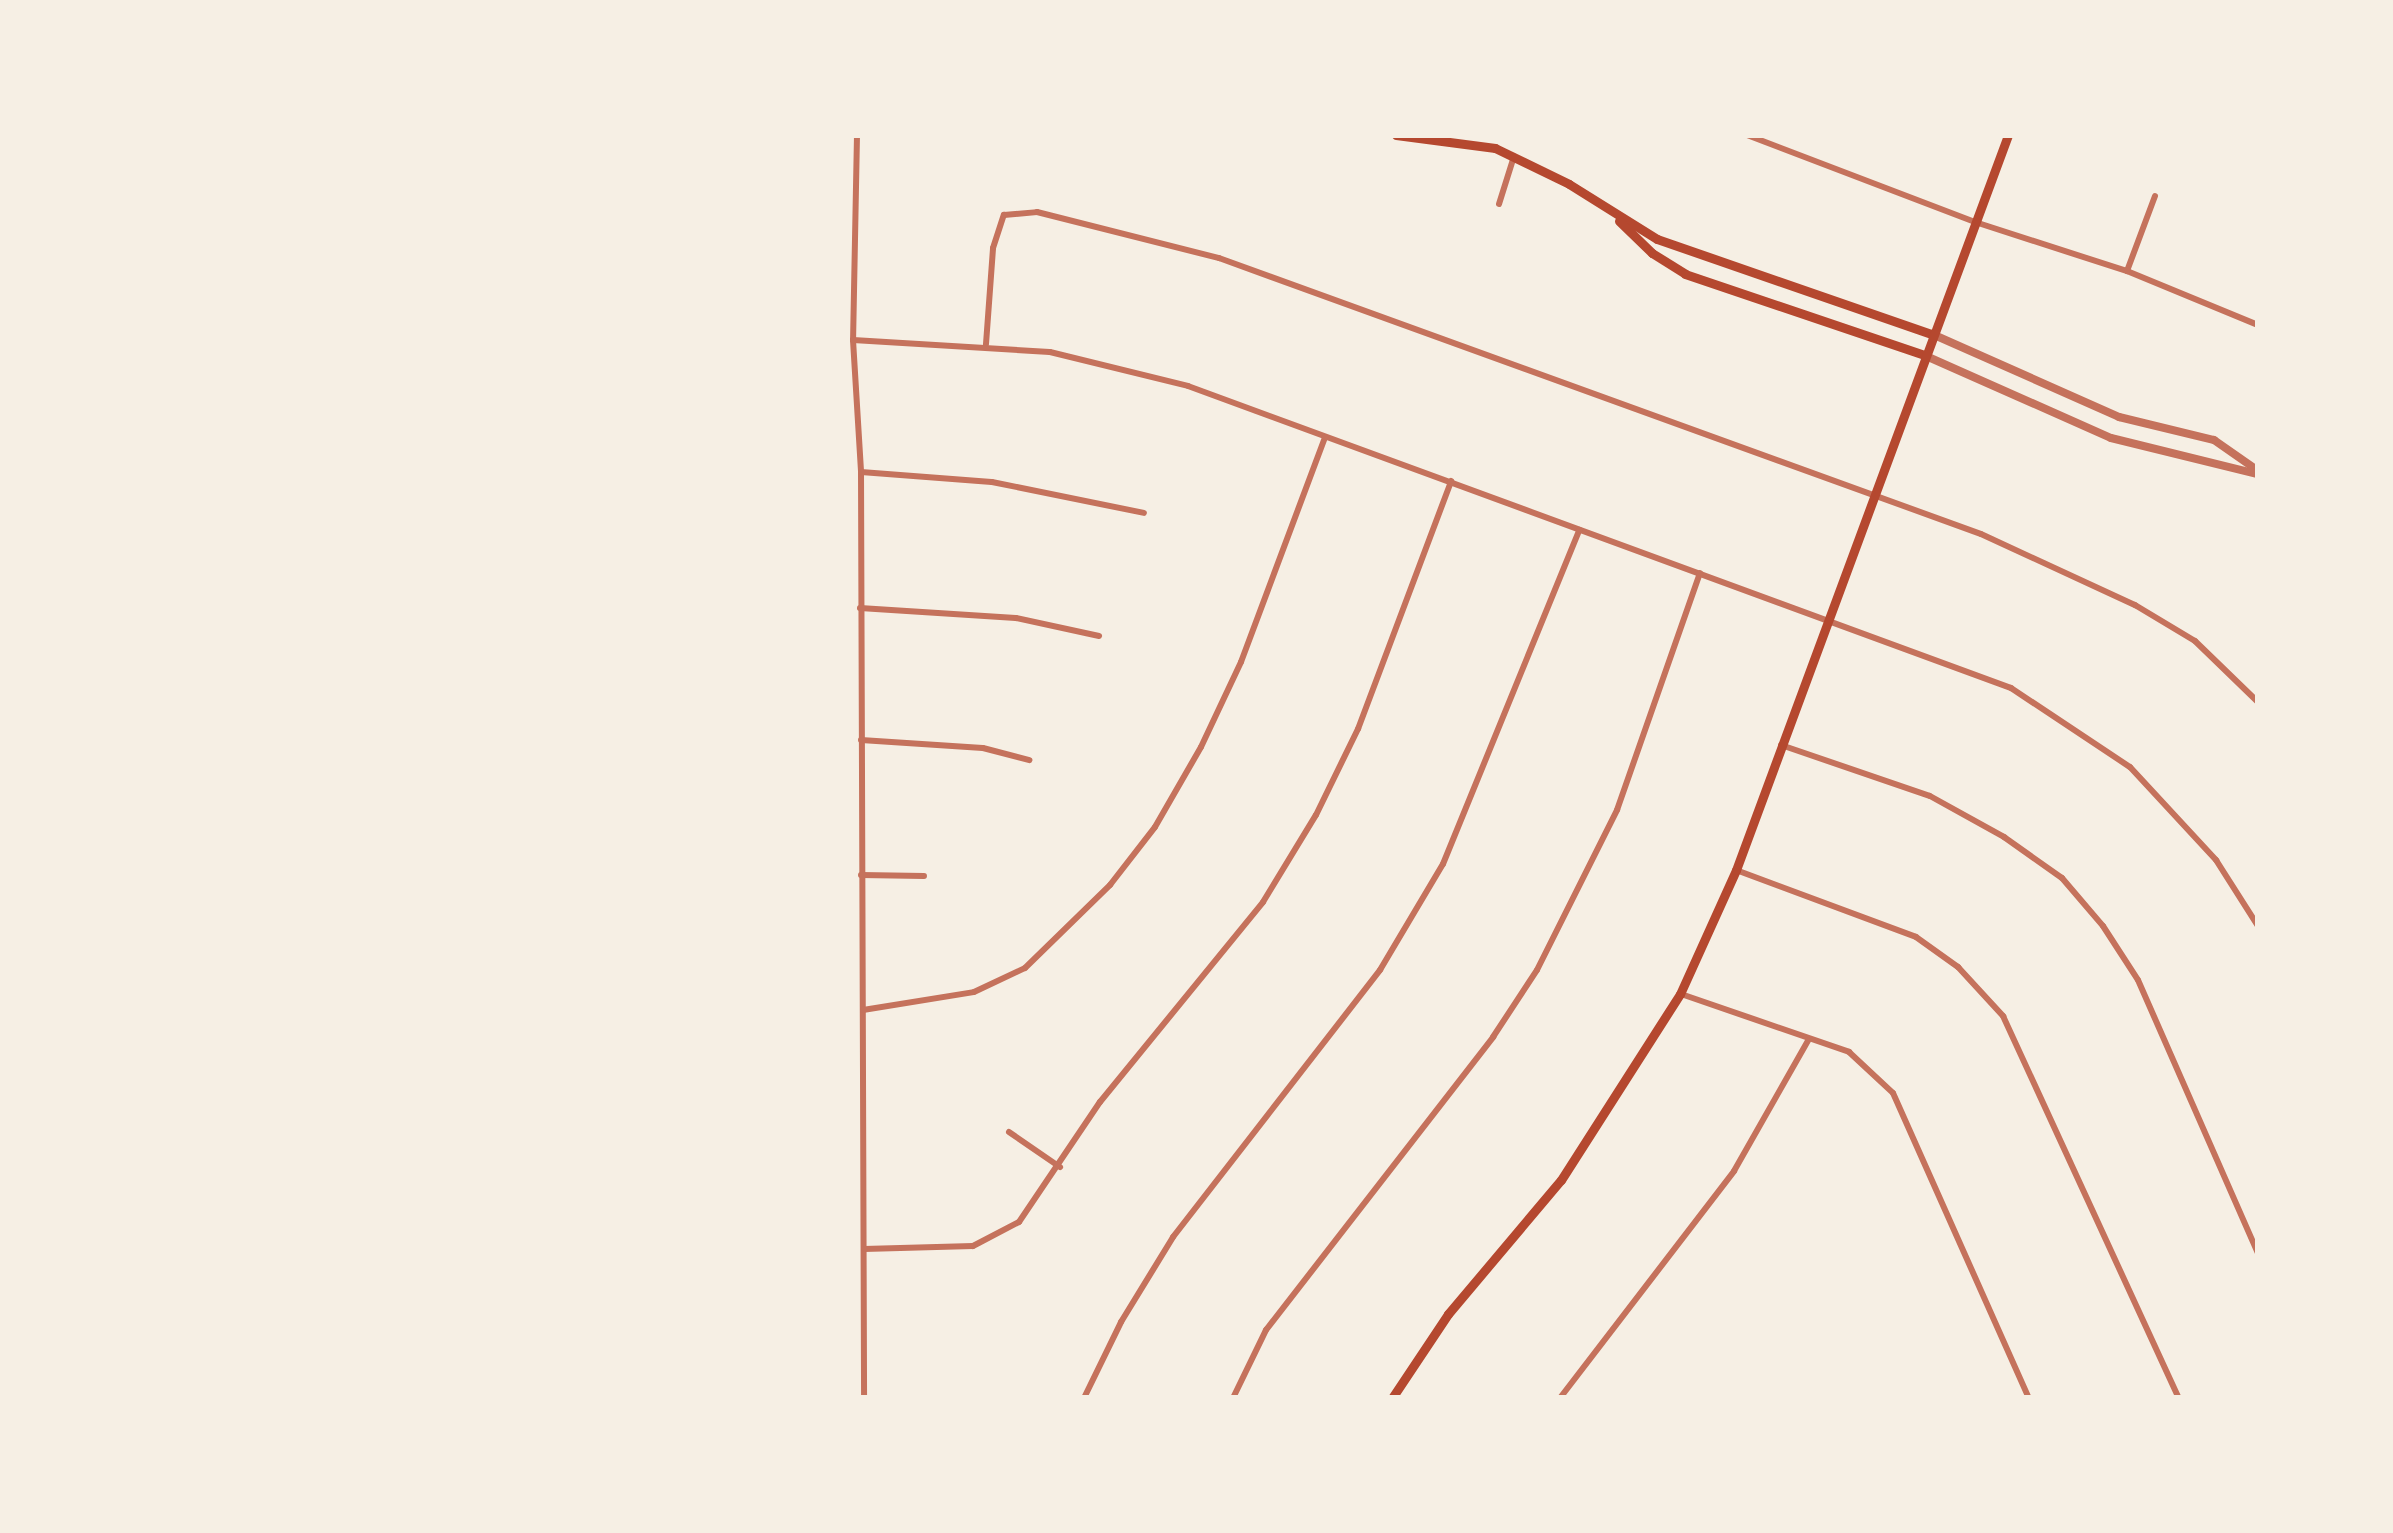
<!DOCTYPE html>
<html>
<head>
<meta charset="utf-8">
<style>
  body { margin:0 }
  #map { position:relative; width:2393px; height:1533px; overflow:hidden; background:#f6efe4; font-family:"Playfair Display",serif }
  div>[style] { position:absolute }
  .path>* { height:3px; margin:-1.5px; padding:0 1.5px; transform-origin:1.5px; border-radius:1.5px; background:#b5482f }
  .minor>* { height:6px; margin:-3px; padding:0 3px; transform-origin:3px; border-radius:3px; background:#c5725c }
  .tertiary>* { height:8px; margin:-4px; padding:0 4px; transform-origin:4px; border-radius:4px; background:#c5725c }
  .secondary>* { height:9px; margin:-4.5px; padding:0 4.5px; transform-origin:4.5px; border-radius:4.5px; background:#b5482f }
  span { translate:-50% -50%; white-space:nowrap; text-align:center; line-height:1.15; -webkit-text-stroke:12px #f6efe4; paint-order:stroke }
  .frame { position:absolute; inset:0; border:138px solid #f6efe4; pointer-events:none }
</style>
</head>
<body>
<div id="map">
  <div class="path">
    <div style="left:135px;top:1397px;width:1px;rotate:90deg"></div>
  </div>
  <div class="minor">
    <div style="left:857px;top:135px;width:205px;rotate:91.1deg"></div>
    <div style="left:853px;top:340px;width:132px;rotate:86.5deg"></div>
    <div style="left:861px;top:472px;width:926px;rotate:89.81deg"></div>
    <div style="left:1747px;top:135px;width:244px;rotate:20.9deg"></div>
    <div style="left:1975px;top:222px;width:160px;rotate:17.9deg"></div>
    <div style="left:2127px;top:271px;width:142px;rotate:22.4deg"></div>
    <div style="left:1499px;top:204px;width:50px;rotate:-72.6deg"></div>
    <div style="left:2127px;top:271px;width:80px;rotate:-69.5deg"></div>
    <div style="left:853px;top:340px;width:197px;rotate:3.5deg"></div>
    <div style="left:1050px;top:352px;width:142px;rotate:13.8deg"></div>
    <div style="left:1188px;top:386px;width:877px;rotate:20.15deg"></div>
    <div style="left:2011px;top:688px;width:143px;rotate:33.6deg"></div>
    <div style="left:2130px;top:767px;width:127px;rotate:47.2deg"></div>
    <div style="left:2216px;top:860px;width:78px;rotate:57.5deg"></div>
    <div style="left:986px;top:344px;width:96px;rotate:-85.8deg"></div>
    <div style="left:993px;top:248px;width:35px;rotate:-72deg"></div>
    <div style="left:1004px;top:215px;width:33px;rotate:-5deg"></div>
    <div style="left:1037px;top:212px;width:188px;rotate:14.2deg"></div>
    <div style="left:1219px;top:258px;width:810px;rotate:19.91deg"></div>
    <div style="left:1981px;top:534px;width:170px;rotate:24.8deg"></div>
    <div style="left:2135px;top:605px;width:70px;rotate:31deg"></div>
    <div style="left:2195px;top:641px;width:88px;rotate:44.1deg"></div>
    <div style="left:861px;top:472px;width:131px;rotate:4.4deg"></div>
    <div style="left:992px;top:482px;width:155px;rotate:11.5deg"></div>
    <div style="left:860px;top:608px;width:156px;rotate:3.7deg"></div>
    <div style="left:1016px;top:618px;width:85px;rotate:12.2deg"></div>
    <div style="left:861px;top:740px;width:122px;rotate:3.8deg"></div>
    <div style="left:983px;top:748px;width:48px;rotate:14.6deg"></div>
    <div style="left:1781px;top:745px;width:157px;rotate:18.9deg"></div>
    <div style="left:1930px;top:796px;width:85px;rotate:29deg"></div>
    <div style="left:2004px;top:837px;width:71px;rotate:35.3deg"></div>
    <div style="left:2062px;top:878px;width:63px;rotate:49.5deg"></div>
    <div style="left:2103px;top:926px;width:64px;rotate:57.1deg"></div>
    <div style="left:2138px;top:980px;width:298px;rotate:66.3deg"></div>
    <div style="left:1736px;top:870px;width:192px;rotate:20.4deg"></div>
    <div style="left:1916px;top:937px;width:52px;rotate:35.5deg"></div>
    <div style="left:1958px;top:967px;width:67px;rotate:47.4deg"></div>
    <div style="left:2003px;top:1016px;width:421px;rotate:65.3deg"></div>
    <div style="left:861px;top:875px;width:63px;rotate:0.9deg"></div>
    <div style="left:1681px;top:994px;width:178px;rotate:19deg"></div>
    <div style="left:1849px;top:1052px;width:60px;rotate:43deg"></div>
    <div style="left:1893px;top:1093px;width:334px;rotate:66deg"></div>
    <div style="left:863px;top:1010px;width:112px;rotate:-9.2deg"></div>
    <div style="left:974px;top:992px;width:56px;rotate:-25.2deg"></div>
    <div style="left:1025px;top:968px;width:119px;rotate:-44.3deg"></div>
    <div style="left:1110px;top:885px;width:73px;rotate:-52.2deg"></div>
    <div style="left:1155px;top:827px;width:92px;rotate:-60.1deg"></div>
    <div style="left:1201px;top:747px;width:94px;rotate:-64.8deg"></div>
    <div style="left:1241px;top:662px;width:240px;rotate:-69.5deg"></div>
    <div style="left:1009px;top:1132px;width:62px;rotate:34.5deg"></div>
    <div style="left:864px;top:1249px;width:109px;rotate:-1.6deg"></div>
    <div style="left:973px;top:1246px;width:52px;rotate:-27.6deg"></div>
    <div style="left:1019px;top:1222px;width:145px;rotate:-56deg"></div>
    <div style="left:1100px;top:1102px;width:258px;rotate:-50.8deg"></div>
    <div style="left:1263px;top:902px;width:102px;rotate:-58.7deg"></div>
    <div style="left:1316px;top:815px;width:96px;rotate:-64deg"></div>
    <div style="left:1358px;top:729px;width:265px;rotate:-69.4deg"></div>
    <div style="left:1084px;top:1398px;width:85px;rotate:-64deg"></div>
    <div style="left:1121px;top:1322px;width:100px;rotate:-58.5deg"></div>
    <div style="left:1173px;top:1237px;width:338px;rotate:-52.2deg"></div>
    <div style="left:1380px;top:970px;width:123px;rotate:-59.3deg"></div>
    <div style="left:1443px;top:864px;width:361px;rotate:-67.8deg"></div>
    <div style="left:1233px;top:1398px;width:76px;rotate:-64.1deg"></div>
    <div style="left:1266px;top:1330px;width:371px;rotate:-52.2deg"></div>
    <div style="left:1493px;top:1037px;width:80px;rotate:-56.7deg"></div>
    <div style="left:1537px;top:970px;width:179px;rotate:-63.4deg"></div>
    <div style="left:1617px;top:810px;width:251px;rotate:-70.7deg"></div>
    <div style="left:1560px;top:1398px;width:286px;rotate:-52.5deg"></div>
    <div style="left:1734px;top:1171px;width:150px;rotate:-60.4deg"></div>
  </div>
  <div class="tertiary">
    <div style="left:1932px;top:334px;width:205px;rotate:23.9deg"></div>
    <div style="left:2119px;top:417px;width:98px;rotate:13.6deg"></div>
    <div style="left:2214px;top:440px;width:52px;rotate:34.9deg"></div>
    <div style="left:1926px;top:356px;width:202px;rotate:23.9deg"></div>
    <div style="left:2111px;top:438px;width:151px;rotate:13.8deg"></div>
  </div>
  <div class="secondary">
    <div style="left:1396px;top:135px;width:100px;rotate:7.5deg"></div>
    <div style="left:1495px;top:148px;width:82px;rotate:25.9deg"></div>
    <div style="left:1569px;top:184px;width:104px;rotate:32deg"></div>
    <div style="left:1657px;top:239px;width:291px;rotate:19.1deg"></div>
    <div style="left:1619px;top:221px;width:46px;rotate:44.1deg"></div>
    <div style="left:1652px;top:253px;width:39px;rotate:32deg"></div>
    <div style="left:1685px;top:274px;width:252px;rotate:18.7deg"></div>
    <div style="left:1392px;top:1398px;width:101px;rotate:-56.3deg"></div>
    <div style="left:1448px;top:1314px;width:175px;rotate:-49.9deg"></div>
    <div style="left:1561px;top:1180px;width:221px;rotate:-57.4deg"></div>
    <div style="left:1680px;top:994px;width:136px;rotate:-65.7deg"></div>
    <div style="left:1736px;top:870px;width:784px;rotate:-69.69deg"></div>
  </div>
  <div class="frame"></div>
</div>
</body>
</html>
